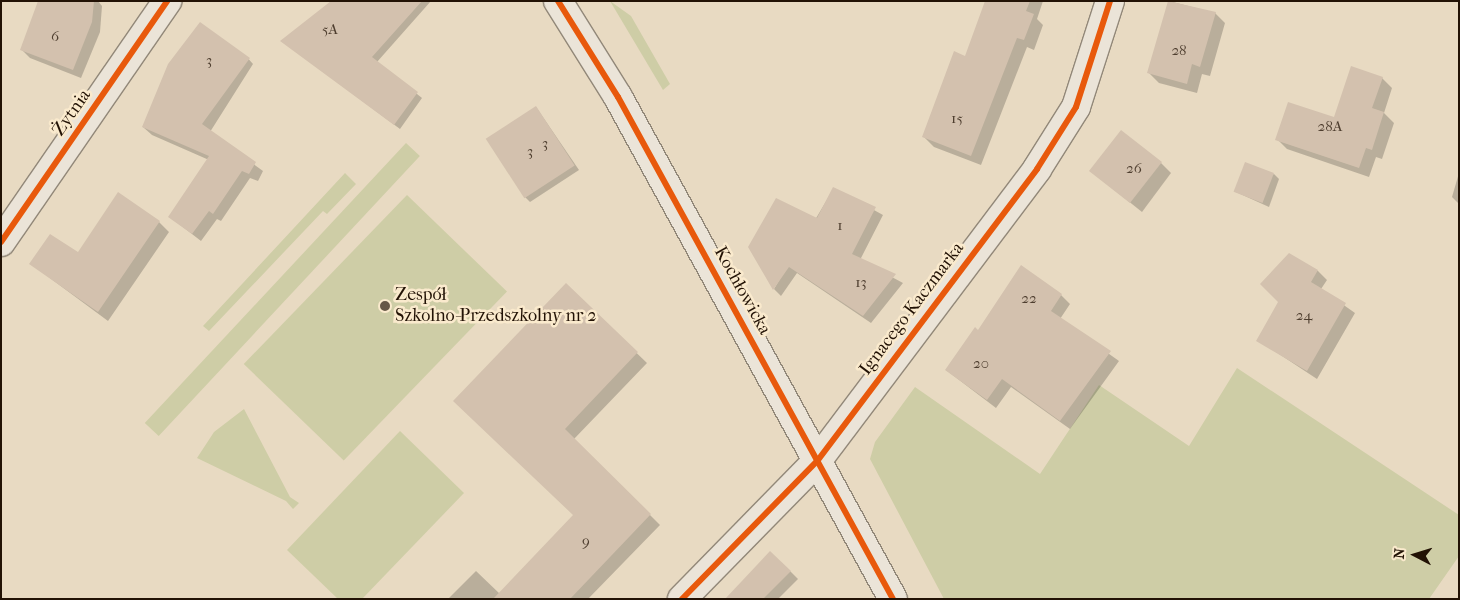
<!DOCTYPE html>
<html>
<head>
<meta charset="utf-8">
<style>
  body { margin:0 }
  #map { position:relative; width:1460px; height:600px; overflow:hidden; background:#e8dac2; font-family:"IM FELL French Canon",serif }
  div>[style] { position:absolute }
  .green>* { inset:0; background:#cecda6; transform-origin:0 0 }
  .shadow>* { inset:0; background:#0003 }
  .building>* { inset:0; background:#d3c1ae; transform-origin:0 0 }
  .roads { filter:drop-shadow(1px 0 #928879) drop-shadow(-1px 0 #928879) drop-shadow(0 1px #928879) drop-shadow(0 -1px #928879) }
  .street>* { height:28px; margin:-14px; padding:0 14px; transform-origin:14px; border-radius:14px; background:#ebe4d8 }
  .secondary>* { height:28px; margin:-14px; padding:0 14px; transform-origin:14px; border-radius:14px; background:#ebe4d8 }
  .cycleway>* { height:6px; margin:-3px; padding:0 3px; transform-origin:3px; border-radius:3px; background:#e8590c }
  .dots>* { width:14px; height:14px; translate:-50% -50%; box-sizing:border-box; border:2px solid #faeacd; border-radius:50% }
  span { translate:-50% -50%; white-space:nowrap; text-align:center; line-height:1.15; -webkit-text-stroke:5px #faeacd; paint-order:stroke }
  .number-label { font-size:15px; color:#4e3e2f }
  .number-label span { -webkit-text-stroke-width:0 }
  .street-label { font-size:18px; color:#221205 }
  .poi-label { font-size:18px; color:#221205 }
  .left { translate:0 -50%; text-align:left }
  .frame { position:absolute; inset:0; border:2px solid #221205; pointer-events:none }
  .north { position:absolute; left:1390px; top:530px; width:50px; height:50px; -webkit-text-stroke:4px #faeacd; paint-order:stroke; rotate:275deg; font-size:14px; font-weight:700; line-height:20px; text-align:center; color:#221205 }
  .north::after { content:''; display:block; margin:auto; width:18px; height:22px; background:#221205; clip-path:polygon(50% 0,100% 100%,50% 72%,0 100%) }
</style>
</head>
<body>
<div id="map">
  <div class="green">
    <div style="clip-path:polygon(610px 1px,631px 16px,670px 84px,663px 90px)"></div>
    <div style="left:406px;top:143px;width:19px;height:383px;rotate:43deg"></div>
    <div style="clip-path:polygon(345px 173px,356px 184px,327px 214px,323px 211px,209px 331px,203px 326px)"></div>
    <div style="left:407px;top:195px;width:139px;height:235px;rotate:44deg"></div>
    <div style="clip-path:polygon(1237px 368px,1459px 515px,1459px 556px,1429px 599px,944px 599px,870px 459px,875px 442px,915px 387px,1040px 474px,1099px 385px,1189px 446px)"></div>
    <div style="clip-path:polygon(244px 409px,290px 497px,299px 503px,293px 509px,286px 501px,197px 458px,214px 432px)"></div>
    <div style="clip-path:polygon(400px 431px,464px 493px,362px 599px,338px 599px,287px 550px)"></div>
  </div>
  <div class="shadow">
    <div style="clip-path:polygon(46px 1px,98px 1px,102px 6px,100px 32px,81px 78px,30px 58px,21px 49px)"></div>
    <div style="clip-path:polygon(332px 1px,431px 1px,377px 62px,422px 98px,400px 129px,282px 41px)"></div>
    <div style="clip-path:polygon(987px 1px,1043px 1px,1037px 19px,1043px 25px,1034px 50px,1027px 47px,981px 165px,934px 147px,924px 137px,966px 57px)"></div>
    <div style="clip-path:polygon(1169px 1px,1215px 13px,1225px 23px,1210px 76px,1202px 74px,1197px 93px,1159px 83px,1149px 73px)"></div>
    <div style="clip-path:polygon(245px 55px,253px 64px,210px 132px,263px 171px,258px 181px,250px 178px,221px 221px,217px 219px,201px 241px,170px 217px,209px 160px,152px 135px,143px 127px)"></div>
    <div style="clip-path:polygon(1382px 78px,1392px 88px,1384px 113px,1394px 123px,1382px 159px,1376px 157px,1369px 177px,1287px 149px,1277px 139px,1334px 119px)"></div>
    <div style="clip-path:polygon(536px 107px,579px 170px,530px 202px,525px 197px)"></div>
    <div style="clip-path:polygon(1161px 163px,1171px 173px,1142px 212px,1092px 172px)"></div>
    <div style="clip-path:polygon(1459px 173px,1459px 204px,1452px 197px)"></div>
    <div style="clip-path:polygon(1274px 174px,1279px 179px,1269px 207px,1236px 192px)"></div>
    <div style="clip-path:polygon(834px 188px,883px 215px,860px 260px,903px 283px,871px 323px,797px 273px,781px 296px,774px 289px)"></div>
    <div style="clip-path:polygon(159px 222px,169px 232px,108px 321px,31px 264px,78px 254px)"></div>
    <div style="clip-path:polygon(1289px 254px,1318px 271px,1327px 280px,1321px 289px,1355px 313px,1317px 379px,1258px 340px,1279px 302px)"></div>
    <div style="clip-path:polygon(566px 285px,647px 363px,574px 439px,660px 525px,588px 599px,448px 599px,476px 571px,500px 594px,574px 515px,465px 410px)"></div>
    <div style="clip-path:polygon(1061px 295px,1070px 304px,1060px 319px,1119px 361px,1070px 429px,1011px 387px,996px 408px,946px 370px,979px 332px)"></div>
    <div style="clip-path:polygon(790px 571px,798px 579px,778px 599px,727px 599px)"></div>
  </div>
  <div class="building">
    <div style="clip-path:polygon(38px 1px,94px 1px,92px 22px,73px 70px,20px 50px)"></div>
    <div style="clip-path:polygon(331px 1px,422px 1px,372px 57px,418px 92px,394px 125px,280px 41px)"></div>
    <div style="clip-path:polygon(985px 1px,1030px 1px,1026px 11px,1034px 14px,1024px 40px,1017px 38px,971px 156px,922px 137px,954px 51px,965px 56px)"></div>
    <div style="clip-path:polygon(1168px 1px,1216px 12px,1200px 67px,1192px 64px,1187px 84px,1147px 73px)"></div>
    <div style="clip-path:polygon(200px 22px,250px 58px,202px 124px,256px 162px,249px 174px,242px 171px,213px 214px,209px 211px,192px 234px,168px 217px,209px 156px,142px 127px,168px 64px)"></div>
    <div style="clip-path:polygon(1351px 66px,1383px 77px,1372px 108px,1384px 112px,1372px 150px,1366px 148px,1359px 168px,1275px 140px,1288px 102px,1334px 117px)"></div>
    <div style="left:536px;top:106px;width:71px;height:60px;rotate:57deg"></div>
    <div style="left:1121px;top:130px;width:52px;height:52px;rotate:38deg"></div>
    <div style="left:1245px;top:162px;width:31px;height:32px;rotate:21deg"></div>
    <div style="clip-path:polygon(833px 187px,876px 207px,852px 254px,896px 274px,863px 316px,789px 267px,773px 290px,748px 247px,776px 198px,817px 218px)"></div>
    <div style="clip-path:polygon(118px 192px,160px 221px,98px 312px,29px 264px,50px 234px,78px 252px)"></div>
    <div style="clip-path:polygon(1289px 253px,1318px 270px,1311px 282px,1346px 303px,1307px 371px,1256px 341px,1278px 302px,1260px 284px)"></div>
    <div style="clip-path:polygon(1021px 265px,1062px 294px,1051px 311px,1111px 351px,1060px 421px,1002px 379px,987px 400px,945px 370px,975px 327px,978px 330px)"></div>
    <div style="clip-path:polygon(566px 283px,638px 352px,565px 429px,651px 514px,570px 599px,493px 599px,573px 515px,453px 401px)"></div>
    <div style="clip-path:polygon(770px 551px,791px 571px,763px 599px,725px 599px)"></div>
  </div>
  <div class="roads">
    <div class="street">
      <div style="left:1px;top:242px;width:293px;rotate:-55.4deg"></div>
      <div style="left:682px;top:599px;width:194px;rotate:-45.6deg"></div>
      <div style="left:818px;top:460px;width:364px;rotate:-53deg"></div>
      <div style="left:1037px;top:169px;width:73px;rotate:-57.8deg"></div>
      <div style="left:1076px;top:107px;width:111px;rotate:-72.2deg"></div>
    </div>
    <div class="secondary">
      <div style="left:558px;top:1px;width:113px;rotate:58deg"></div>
      <div style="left:618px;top:97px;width:572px;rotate:61.29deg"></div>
    </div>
  </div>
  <div class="cycleway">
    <div style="left:558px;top:1px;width:113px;rotate:58deg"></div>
    <div style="left:618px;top:97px;width:572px;rotate:61.29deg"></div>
    <div style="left:1px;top:242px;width:293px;rotate:-55.4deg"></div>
    <div style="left:682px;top:599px;width:194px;rotate:-45.6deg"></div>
    <div style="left:818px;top:460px;width:364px;rotate:-53deg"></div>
    <div style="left:1037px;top:169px;width:73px;rotate:-57.8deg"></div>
    <div style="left:1076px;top:107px;width:111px;rotate:-72.2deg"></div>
  </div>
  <div class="dots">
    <div style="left:385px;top:306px;background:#675847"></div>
  </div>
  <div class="number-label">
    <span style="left:330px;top:30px">5A</span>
    <span style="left:55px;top:37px">6</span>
    <span style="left:1179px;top:51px">28</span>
    <span style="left:209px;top:61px">3</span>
    <span style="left:957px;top:119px">15</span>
    <span style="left:1330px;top:127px">28A</span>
    <span style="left:545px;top:144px">3</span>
    <span style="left:530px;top:152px">3</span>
    <span style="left:1134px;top:169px">26</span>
    <span style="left:840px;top:226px">1</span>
    <span style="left:861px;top:283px">13</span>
    <span style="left:1029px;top:299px">22</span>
    <span style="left:1304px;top:316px">24</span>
    <span style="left:981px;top:364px">20</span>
    <span style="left:586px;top:542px">9</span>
  </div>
  <div class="street-label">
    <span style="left:72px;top:113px;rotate:-55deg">Żytnia</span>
    <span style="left:742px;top:291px;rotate:61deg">Kochłowicka</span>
    <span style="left:912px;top:309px;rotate:-53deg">Ignacego Kaczmarka</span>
  </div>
  <div class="poi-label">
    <span class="left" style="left:395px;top:306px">Zespół<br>Szkolno-Przedszkolny nr 2</span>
  </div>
  <div class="frame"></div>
  <div class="north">N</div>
</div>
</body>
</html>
